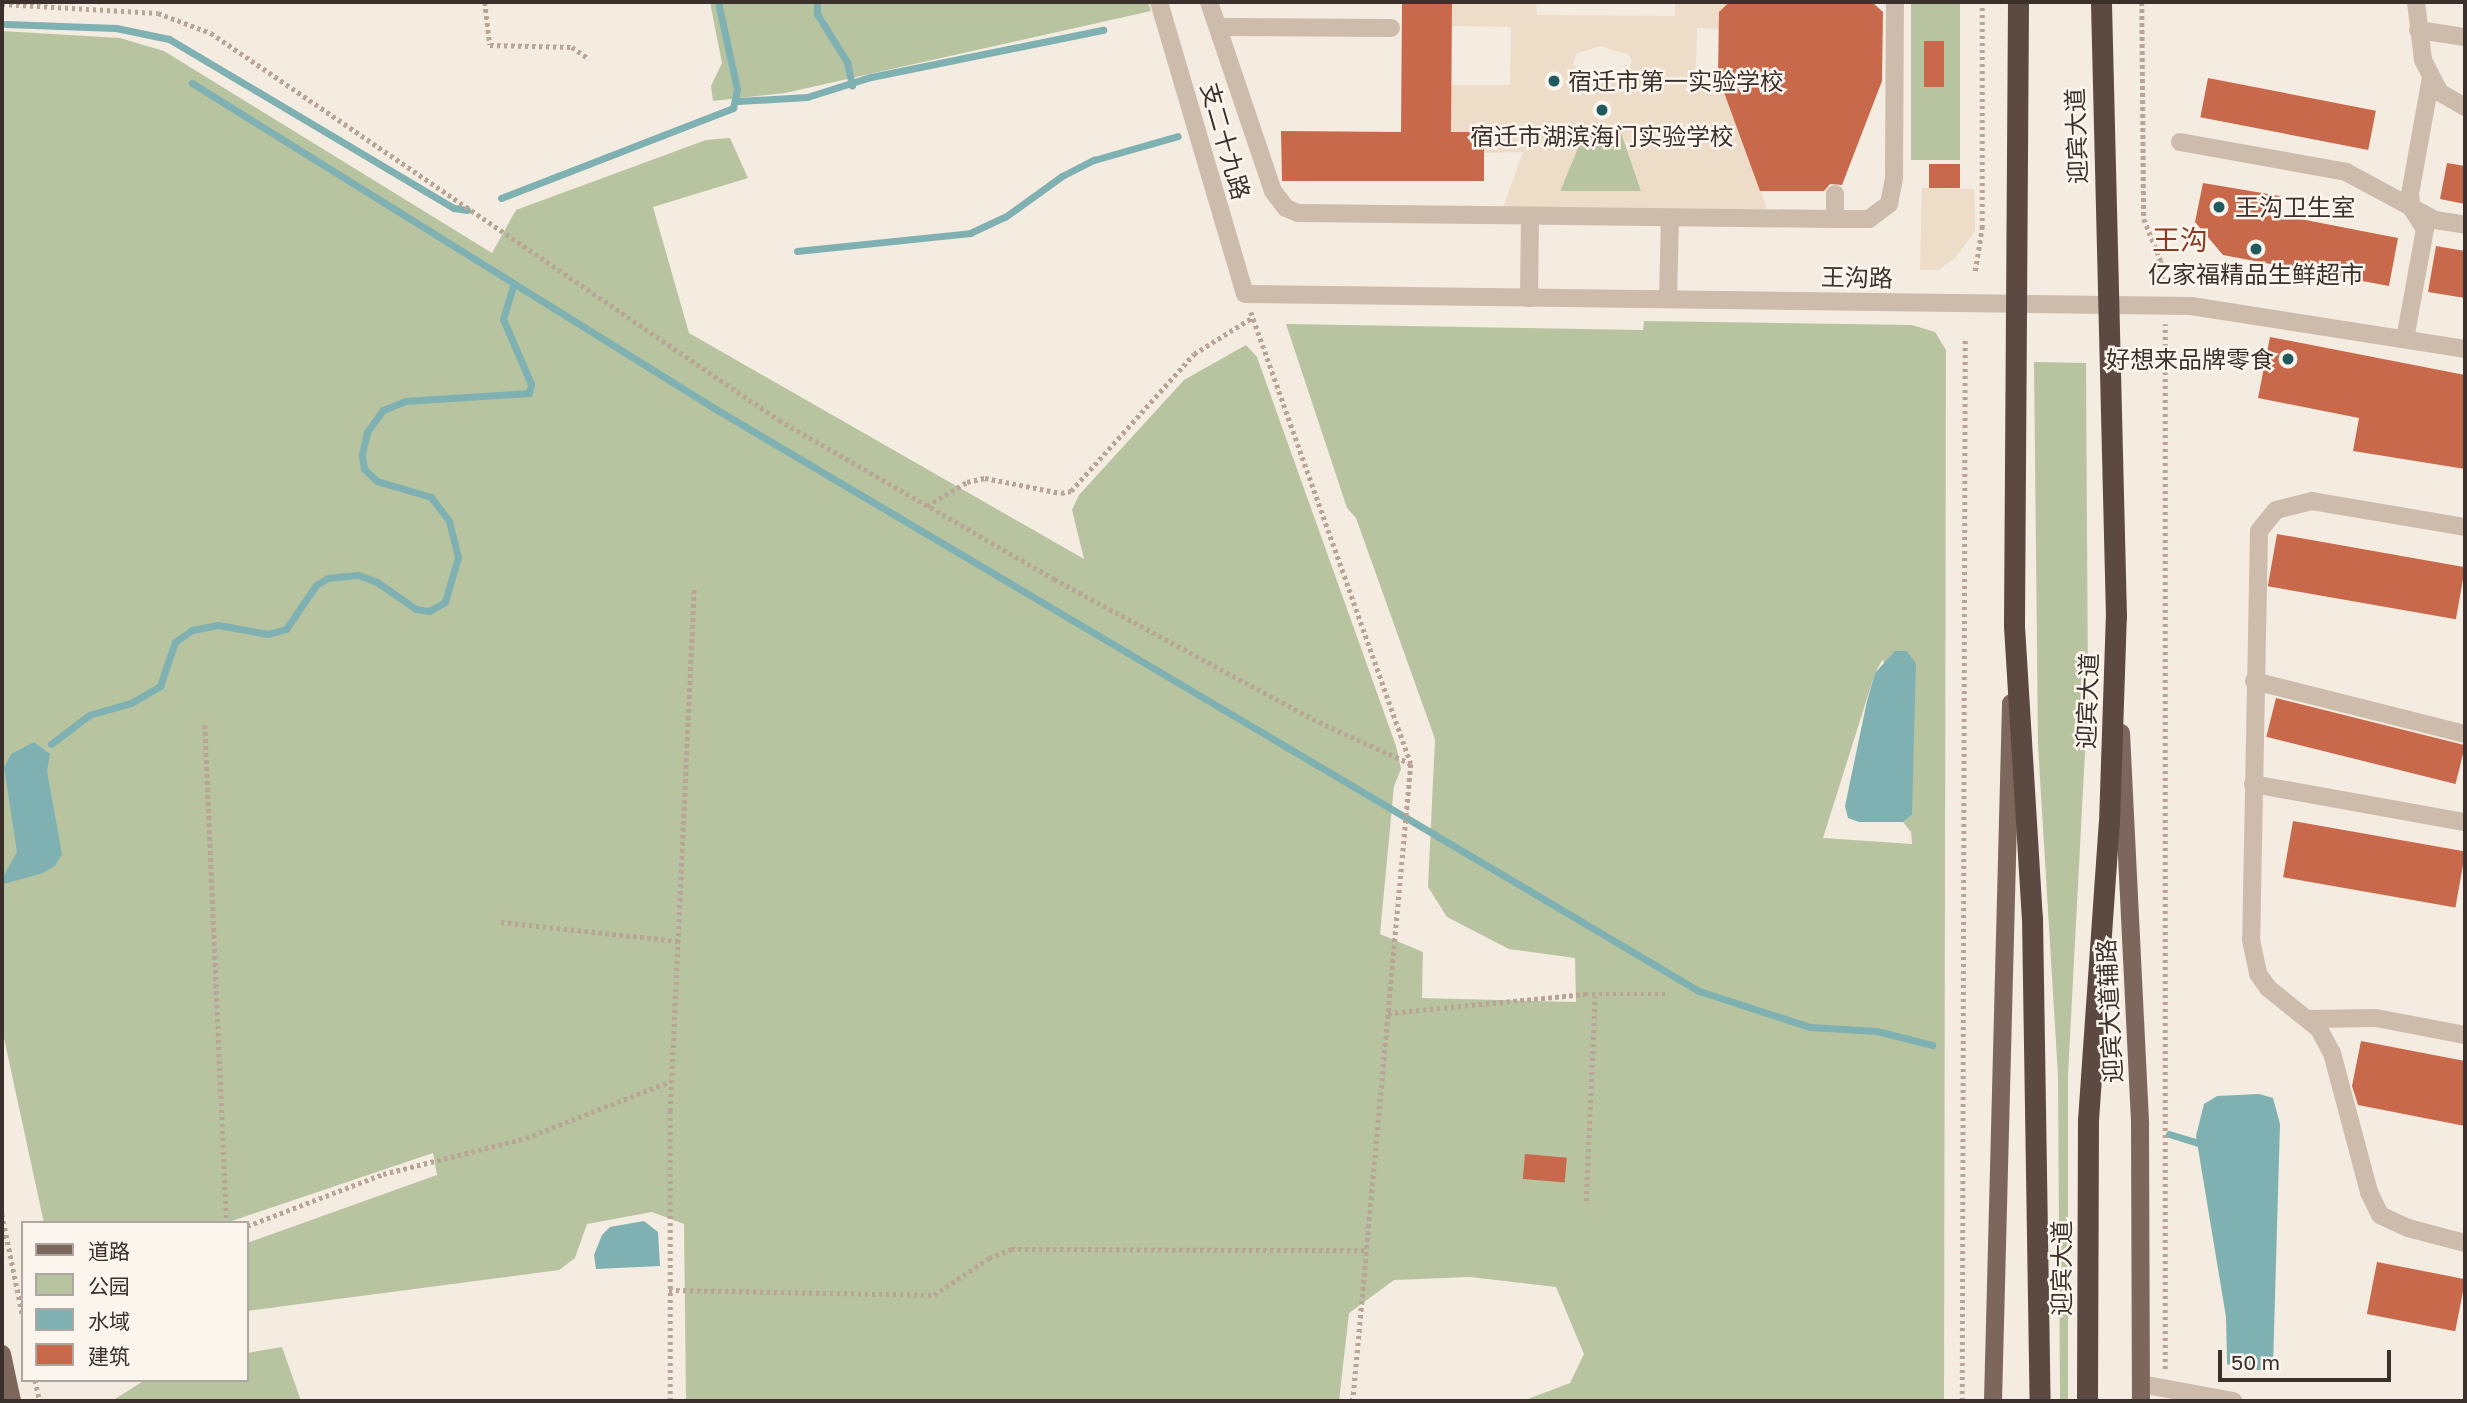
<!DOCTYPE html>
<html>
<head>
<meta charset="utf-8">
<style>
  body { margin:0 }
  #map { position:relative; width:2467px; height:1403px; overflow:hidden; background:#f4ebe1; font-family:"Golos Text","Noto Sans SC",sans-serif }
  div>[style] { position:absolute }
  .green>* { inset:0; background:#b8c4a0; transform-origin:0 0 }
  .plaza>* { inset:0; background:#ecdcc8 }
  .water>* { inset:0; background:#7fb0b2 }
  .pier>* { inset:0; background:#f4ebe1 }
  .stream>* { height:7px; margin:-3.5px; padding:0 3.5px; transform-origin:3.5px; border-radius:3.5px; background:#7fb0b2 }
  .building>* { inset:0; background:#c8694b; transform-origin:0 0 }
  .path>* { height:4.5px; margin-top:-2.25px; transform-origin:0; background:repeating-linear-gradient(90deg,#b9a596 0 3.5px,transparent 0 7px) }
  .minor>* { height:18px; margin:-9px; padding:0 9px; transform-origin:9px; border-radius:9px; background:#cdbbac }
  .major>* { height:18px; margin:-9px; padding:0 9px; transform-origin:9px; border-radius:9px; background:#7d675c }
  .highway>* { height:21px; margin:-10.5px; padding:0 10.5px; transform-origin:10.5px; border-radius:10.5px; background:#5c4a42 }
  .dots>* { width:19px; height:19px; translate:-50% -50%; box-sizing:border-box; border:4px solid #fbf5ee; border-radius:50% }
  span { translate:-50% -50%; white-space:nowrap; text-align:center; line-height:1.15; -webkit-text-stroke:5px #fbf5ee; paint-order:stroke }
  .poi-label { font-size:24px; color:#3b302b }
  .left { translate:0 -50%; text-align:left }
  .right { translate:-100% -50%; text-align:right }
  .street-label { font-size:24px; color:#3b302b }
  .quarter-label { font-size:28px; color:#8c3b22 }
  .frame { position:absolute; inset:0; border:4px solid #3b302b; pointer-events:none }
  .legend { position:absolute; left:21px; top:1221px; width:228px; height:161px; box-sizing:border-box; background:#fbf5ee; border:2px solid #aea6a0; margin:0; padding:9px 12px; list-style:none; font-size:21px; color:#3b302b }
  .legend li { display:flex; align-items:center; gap:14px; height:35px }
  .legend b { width:35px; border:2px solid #aea6a0 }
  .scale { position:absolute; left:2218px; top:1350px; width:173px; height:32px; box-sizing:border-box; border:4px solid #3b302b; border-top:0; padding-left:9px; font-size:21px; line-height:24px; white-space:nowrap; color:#3b302b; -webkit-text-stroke:5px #fbf5ee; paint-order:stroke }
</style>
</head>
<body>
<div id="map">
  <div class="green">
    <div style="clip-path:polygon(710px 2px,1148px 2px,1151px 11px,785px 93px,713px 101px,711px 86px,722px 63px)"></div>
    <div style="left:1911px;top:2px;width:49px;height:158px"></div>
    <div style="clip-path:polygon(evenodd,2px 31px,120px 38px,164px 51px,492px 253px,516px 210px,706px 140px,730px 138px,748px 178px,653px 207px,689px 333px,1084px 559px,1072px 510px,1079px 495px,1184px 380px,1246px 345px,1257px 357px,1396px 746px,1401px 769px,1394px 786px,1380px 934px,1423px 952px,1422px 998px,1576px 1002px,1575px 958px,1509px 949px,1447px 917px,1428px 887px,1435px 739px,1356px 518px,1347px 508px,1286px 324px,1643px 330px,1644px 321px,1912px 325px,1935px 332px,1946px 350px,1944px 1401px,1523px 1401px,1570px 1383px,1584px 1354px,1556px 1287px,1470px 1277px,1394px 1280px,1349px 1313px,1339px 1401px,686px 1401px,684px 1224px,652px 1212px,587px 1224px,575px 1258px,559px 1270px,247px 1311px,247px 1243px,437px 1175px,433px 1153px,226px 1223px,44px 1223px,2px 1029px,2px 31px,1883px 659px,1912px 815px,1903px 822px,1911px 832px,1912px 844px,1823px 838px,1875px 673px,1883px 659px)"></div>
    <div style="clip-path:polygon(1584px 133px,1622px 133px,1641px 191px,1560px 191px)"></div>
    <div style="clip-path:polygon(2034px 362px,2086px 363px,2088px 695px,2068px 1075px,2068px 1401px,2060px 1401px,2058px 1076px,2038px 745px)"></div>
    <div style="clip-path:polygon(282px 1347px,301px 1401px,112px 1401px,145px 1380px,247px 1380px,247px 1353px)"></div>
  </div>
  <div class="plaza">
    <div style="clip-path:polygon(evenodd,1452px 2px,1536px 2px,1537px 15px,1675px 16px,1675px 2px,1729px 2px,1719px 12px,1719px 29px,1697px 28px,1695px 89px,1723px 90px,1767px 209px,1503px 208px,1523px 152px,1484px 153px,1451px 132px,1451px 85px,1510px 85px,1511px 27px,1452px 26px,1452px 2px,1601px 46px,1629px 55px,1632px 61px,1627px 72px,1603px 80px,1579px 72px,1573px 63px,1577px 53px,1601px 46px,1452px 2px,1584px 133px,1621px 133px,1641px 191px,1560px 191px,1584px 133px)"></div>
    <div style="clip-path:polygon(1922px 188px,1974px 189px,1975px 231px,1955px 258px,1938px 270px,1920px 270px)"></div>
  </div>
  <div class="water">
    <div style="clip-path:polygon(1895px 651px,1907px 651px,1916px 664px,1912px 815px,1903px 822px,1859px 822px,1848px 818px,1845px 806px,1867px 701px,1875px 673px)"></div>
    <div style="clip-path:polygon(34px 742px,50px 754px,47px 771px,62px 854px,55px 866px,43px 873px,4px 884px,2px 879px,17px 852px,4px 767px,11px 754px)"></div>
    <div style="clip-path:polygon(2259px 1094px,2273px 1098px,2280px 1124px,2272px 1401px,2228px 1401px,2226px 1317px,2196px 1136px,2204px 1104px,2217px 1096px)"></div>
    <div style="clip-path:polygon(644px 1221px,658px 1232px,660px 1266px,596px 1269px,594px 1255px,602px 1235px,610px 1227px)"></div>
  </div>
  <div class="pier">
    <div style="clip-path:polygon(2224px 1364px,2276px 1373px,2276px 1401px,2225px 1401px)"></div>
  </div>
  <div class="stream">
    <div style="left:817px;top:2px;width:12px;rotate:90deg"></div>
    <div style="left:817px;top:14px;width:57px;rotate:58deg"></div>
    <div style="left:847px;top:62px;width:24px;rotate:78deg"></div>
    <div style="left:6px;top:24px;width:110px;rotate:2.1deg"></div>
    <div style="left:116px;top:28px;width:54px;rotate:11.7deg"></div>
    <div style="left:169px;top:39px;width:331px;rotate:30.7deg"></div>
    <div style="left:454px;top:208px;width:13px;rotate:9deg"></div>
    <div style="left:192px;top:83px;width:621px;rotate:31.9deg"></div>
    <div style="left:719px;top:411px;width:1139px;rotate:30.62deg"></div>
    <div style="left:1699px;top:991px;width:117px;rotate:18deg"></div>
    <div style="left:1810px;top:1027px;width:67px;rotate:3.4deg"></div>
    <div style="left:1877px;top:1031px;width:57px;rotate:14.3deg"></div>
    <div style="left:738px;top:101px;width:69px;rotate:-3.3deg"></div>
    <div style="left:807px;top:97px;width:67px;rotate:-17.4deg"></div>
    <div style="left:871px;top:77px;width:237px;rotate:-11.5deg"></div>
    <div style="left:501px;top:198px;width:249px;rotate:-21.2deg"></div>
    <div style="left:733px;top:108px;width:19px;rotate:-78deg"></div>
    <div style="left:737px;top:89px;width:89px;rotate:-102.3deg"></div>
    <div style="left:797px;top:251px;width:174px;rotate:-5.9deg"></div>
    <div style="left:970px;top:233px;width:38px;rotate:-25deg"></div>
    <div style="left:1005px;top:217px;width:70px;rotate:-35.7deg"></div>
    <div style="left:1062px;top:176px;width:36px;rotate:-27deg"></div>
    <div style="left:1094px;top:160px;width:87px;rotate:-15.9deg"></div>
    <div style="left:51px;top:744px;width:48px;rotate:-37.3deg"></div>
    <div style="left:89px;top:715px;width:44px;rotate:-15.9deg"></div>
    <div style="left:131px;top:703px;width:34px;rotate:-30deg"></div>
    <div style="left:160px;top:686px;width:46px;rotate:-71.2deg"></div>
    <div style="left:175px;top:642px;width:21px;rotate:-35deg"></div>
    <div style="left:192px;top:630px;width:26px;rotate:-11deg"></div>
    <div style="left:218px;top:625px;width:51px;rotate:10.2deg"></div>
    <div style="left:268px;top:634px;width:19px;rotate:-16deg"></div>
    <div style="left:286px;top:629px;width:53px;rotate:-55.7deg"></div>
    <div style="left:316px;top:585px;width:14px;rotate:-30deg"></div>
    <div style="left:328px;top:578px;width:30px;rotate:-6deg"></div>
    <div style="left:358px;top:575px;width:20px;rotate:20deg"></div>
    <div style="left:377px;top:582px;width:47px;rotate:34.7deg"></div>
    <div style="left:416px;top:609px;width:13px;rotate:9deg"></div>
    <div style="left:429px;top:611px;width:18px;rotate:-29deg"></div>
    <div style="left:445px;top:602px;width:47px;rotate:-73.9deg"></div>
    <div style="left:458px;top:557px;width:37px;rotate:-104deg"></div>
    <div style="left:449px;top:521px;width:30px;rotate:-127deg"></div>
    <div style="left:431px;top:497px;width:56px;rotate:-163.5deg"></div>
    <div style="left:377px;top:481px;width:18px;rotate:-137deg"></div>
    <div style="left:364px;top:469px;width:15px;rotate:-98deg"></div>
    <div style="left:362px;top:454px;width:23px;rotate:-77deg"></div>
    <div style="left:367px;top:432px;width:27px;rotate:-54deg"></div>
    <div style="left:383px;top:410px;width:24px;rotate:-22deg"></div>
    <div style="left:405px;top:401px;width:124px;rotate:-3.7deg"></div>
    <div style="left:529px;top:393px;width:9px;rotate:-77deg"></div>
    <div style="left:531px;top:384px;width:71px;rotate:-113.3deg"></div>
    <div style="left:503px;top:319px;width:37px;rotate:-73deg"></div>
    <div style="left:2169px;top:1134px;width:38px;rotate:17deg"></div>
  </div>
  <div class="building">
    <div style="clip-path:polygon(1402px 2px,1452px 2px,1451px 132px,1484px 132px,1484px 181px,1282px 181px,1281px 131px,1401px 132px)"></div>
    <div style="clip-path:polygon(1729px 2px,1872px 2px,1883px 12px,1882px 81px,1842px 185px,1830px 184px,1824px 191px,1760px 191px,1718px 76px,1719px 12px)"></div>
    <div style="left:1924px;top:41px;width:20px;height:46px"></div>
    <div style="left:2208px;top:78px;width:171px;height:40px;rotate:11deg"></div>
    <div style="clip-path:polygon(2447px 163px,2465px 166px,2465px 204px,2440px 199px)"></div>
    <div style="left:1929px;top:164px;width:31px;height:24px"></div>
    <div style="clip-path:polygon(2203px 183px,2280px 196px,2275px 214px,2398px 238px,2389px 286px,2223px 255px,2195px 222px)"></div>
    <div style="clip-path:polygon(2436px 246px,2465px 251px,2465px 298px,2428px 292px)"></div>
    <div style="clip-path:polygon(2270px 337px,2465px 375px,2465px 469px,2353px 451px,2359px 418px,2258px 398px)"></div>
    <div style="left:2277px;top:534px;width:191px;height:53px;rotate:10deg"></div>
    <div style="left:2276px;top:698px;width:195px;height:40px;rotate:14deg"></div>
    <div style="left:2293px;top:821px;width:175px;height:57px;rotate:10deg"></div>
    <div style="clip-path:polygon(2361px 1041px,2465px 1061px,2465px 1126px,2358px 1105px,2352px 1086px)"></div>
    <div style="left:1525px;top:1154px;width:42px;height:25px;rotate:5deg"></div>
    <div style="left:2377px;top:1262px;width:90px;height:53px;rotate:11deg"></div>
  </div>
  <div class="path">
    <div style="left:485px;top:2px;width:43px;rotate:83.4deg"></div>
    <div style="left:490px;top:45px;width:82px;rotate:1.4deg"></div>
    <div style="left:572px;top:47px;width:21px;rotate:35deg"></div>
    <div style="left:2142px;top:2px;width:217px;rotate:89.5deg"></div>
    <div style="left:2144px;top:219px;width:45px;rotate:68deg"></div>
    <div style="left:2161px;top:261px;width:26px;rotate:86deg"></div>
    <div style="left:2px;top:4px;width:156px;rotate:3.3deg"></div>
    <div style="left:158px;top:13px;width:57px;rotate:20.7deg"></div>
    <div style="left:211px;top:33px;width:687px;rotate:34.27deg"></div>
    <div style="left:779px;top:420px;width:318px;rotate:30deg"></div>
    <div style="left:1054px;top:579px;width:301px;rotate:28.4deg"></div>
    <div style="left:1319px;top:722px;width:101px;rotate:24.5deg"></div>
    <div style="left:1975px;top:271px;width:44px;rotate:-80.8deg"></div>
    <div style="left:1982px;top:228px;width:226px;rotate:-90deg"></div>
    <div style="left:1251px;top:312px;width:479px;rotate:70.5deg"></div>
    <div style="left:1411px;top:764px;width:640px;rotate:95.2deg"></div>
    <div style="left:927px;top:506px;width:47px;rotate:-31deg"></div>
    <div style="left:967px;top:482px;width:18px;rotate:-13deg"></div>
    <div style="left:985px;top:478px;width:77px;rotate:11.2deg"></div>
    <div style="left:1061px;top:493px;width:10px;rotate:-11deg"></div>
    <div style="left:1071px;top:491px;width:184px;rotate:-48.1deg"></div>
    <div style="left:1194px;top:354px;width:70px;rotate:-32.1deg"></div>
    <div style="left:205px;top:725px;width:498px;rotate:87.5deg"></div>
    <div style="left:501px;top:922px;width:178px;rotate:6.1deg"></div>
    <div style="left:1388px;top:1013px;width:198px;rotate:-5.5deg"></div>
    <div style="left:1585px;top:994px;width:83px"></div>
    <div style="left:1586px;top:1201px;width:205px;rotate:-87.5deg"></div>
    <div style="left:2px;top:1214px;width:105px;rotate:78.5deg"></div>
    <div style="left:247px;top:1226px;width:146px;rotate:-20.9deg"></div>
    <div style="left:383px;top:1174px;width:147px;rotate:-14.1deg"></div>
    <div style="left:526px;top:1138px;width:156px;rotate:-21.5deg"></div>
    <div style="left:669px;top:1290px;width:265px;rotate:1.1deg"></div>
    <div style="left:934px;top:1295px;width:66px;rotate:-33.9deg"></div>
    <div style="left:989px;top:1258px;width:24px;rotate:-22deg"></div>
    <div style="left:1011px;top:1249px;width:356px;rotate:0.2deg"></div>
    <div style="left:2165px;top:1369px;width:1045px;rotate:-90deg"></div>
    <div style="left:35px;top:1380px;width:22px;rotate:77deg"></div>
    <div style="left:670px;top:1401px;width:290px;rotate:-90deg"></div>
    <div style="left:670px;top:1111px;width:523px;rotate:-87.37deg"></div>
    <div style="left:1962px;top:1401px;width:1064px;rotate:-89.84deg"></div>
  </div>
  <div class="minor">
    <div style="left:1159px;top:2px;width:304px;rotate:73.6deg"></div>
    <div style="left:1245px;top:294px;width:946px;rotate:0.73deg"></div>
    <div style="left:2191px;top:306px;width:277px;rotate:8.9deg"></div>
    <div style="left:1209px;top:2px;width:200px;rotate:71.3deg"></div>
    <div style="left:1273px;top:191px;width:21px;rotate:53deg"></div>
    <div style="left:1286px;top:208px;width:13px;rotate:23deg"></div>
    <div style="left:1298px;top:213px;width:537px;rotate:0.64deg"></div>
    <div style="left:1835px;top:219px;width:34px"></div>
    <div style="left:1869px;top:219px;width:25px;rotate:-37deg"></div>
    <div style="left:1889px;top:204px;width:25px;rotate:-79deg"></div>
    <div style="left:1894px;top:179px;width:177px;rotate:-89.7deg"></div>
    <div style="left:2416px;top:2px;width:58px;rotate:83.1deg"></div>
    <div style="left:2423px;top:60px;width:36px;rotate:63deg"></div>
    <div style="left:2439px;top:92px;width:30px;rotate:30deg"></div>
    <div style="left:1218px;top:27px;width:173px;rotate:0.3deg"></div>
    <div style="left:2418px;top:30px;width:48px;rotate:8.5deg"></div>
    <div style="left:2180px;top:142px;width:169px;rotate:10.2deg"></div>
    <div style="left:2346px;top:172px;width:101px;rotate:28.3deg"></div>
    <div style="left:2435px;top:220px;width:30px;rotate:9deg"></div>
    <div style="left:1835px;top:219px;width:25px;rotate:-90deg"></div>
    <div style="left:1529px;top:298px;width:81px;rotate:-89.3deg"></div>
    <div style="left:1668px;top:299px;width:81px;rotate:-88.6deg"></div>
    <div style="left:2405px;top:339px;width:112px;rotate:-79.7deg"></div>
    <div style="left:2425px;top:229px;width:24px;rotate:-123deg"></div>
    <div style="left:2412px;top:209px;width:15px;rotate:-98deg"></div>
    <div style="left:2410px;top:194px;width:119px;rotate:-79.8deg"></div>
    <div style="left:2465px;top:527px;width:155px;rotate:-170.4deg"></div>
    <div style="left:2312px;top:501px;width:37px;rotate:166deg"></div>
    <div style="left:2276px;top:510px;width:27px;rotate:129deg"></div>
    <div style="left:2259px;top:531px;width:409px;rotate:91.1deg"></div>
    <div style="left:2251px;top:940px;width:35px;rotate:78deg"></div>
    <div style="left:2258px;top:974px;width:17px;rotate:54deg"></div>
    <div style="left:2268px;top:988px;width:65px;rotate:38.8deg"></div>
    <div style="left:2319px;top:1029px;width:27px;rotate:62deg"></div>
    <div style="left:2332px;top:1053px;width:144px;rotate:75.1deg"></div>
    <div style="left:2369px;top:1192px;width:25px;rotate:64deg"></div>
    <div style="left:2380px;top:1215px;width:31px;rotate:25deg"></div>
    <div style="left:2408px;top:1228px;width:59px;rotate:14.7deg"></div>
    <div style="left:2254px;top:681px;width:218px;rotate:14.1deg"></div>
    <div style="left:2253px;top:784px;width:215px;rotate:10.2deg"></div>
    <div style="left:2308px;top:1019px;width:68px;rotate:-0.8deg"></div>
    <div style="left:2376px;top:1018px;width:91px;rotate:10.8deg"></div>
    <div style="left:2141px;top:1384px;width:94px;rotate:10.5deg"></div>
  </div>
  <div class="major">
    <div style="left:2121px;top:733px;width:392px;rotate:87.2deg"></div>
    <div style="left:2140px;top:1125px;width:276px;rotate:89.8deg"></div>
    <div style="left:2px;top:1354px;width:48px;rotate:78deg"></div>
    <div style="left:1993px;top:1401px;width:698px;rotate:-88.52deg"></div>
  </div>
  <div class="highway">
    <div style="left:2018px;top:2px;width:624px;rotate:90.37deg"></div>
    <div style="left:2014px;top:626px;width:292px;rotate:86.5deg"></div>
    <div style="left:2032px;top:917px;width:484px;rotate:89.1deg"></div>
    <div style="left:2087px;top:1401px;width:281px;rotate:-89.8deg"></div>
    <div style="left:2088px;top:1120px;width:298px;rotate:-86deg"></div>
    <div style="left:2109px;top:823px;width:206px;rotate:-88.1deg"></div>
    <div style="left:2116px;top:617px;width:615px;rotate:-91.4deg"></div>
  </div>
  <div class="dots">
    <div style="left:1554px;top:81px;background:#1f5a5e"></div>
    <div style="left:1602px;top:110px;background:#1f5a5e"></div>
    <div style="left:2219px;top:207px;background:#1f5a5e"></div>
    <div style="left:2256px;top:249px;background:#1f5a5e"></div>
    <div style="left:2288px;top:359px;background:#1f5a5e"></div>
  </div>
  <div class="poi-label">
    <span class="left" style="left:1568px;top:81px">宿迁市第一实验学校</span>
    <span style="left:1602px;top:136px">宿迁市湖滨海门实验学校</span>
    <span class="left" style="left:2235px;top:207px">王沟卫生室</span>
    <span style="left:2256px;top:274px">亿家福精品生鲜超市</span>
    <span class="right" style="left:2274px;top:359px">好想来品牌零食</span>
  </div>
  <div class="street-label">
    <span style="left:2076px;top:136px;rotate:-92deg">迎宾大道</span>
    <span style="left:1226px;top:141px;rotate:74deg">支二十九路</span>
    <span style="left:1857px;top:277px;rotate:1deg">王沟路</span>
    <span style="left:2087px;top:701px;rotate:-88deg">迎宾大道</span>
    <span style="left:2109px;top:1011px;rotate:-93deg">迎宾大道辅路</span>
    <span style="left:2061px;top:1268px;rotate:-90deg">迎宾大道</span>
  </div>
  <div class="quarter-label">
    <span style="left:2180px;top:240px">王沟</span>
  </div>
  <div class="frame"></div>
  <ul class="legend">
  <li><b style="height:9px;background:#7d675c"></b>道路</li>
  <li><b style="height:19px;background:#b8c4a0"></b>公园</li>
  <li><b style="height:19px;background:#7fb0b2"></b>水域</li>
  <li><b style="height:19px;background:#c8694b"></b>建筑</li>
  </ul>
  <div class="scale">50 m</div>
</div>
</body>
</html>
